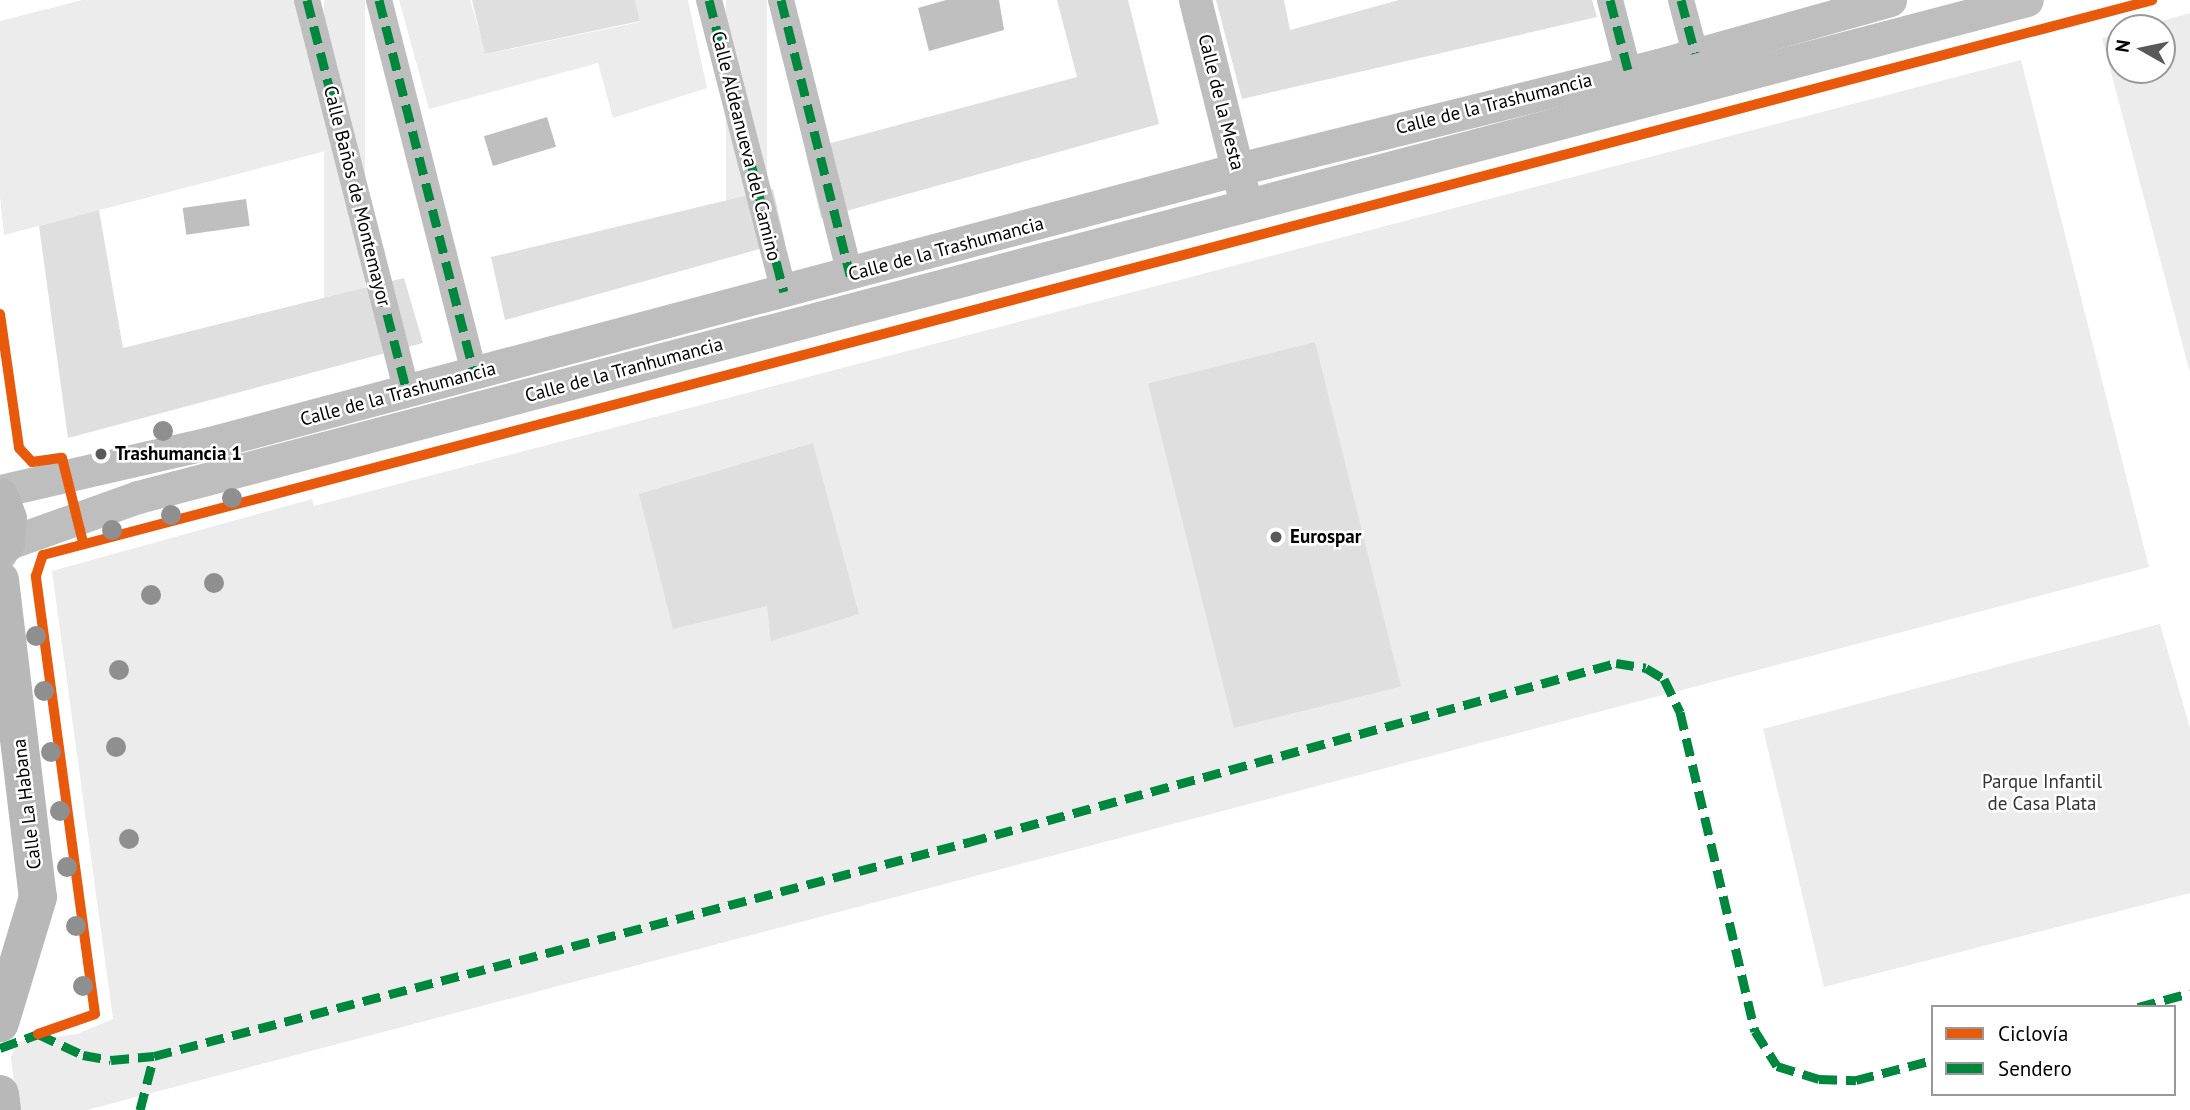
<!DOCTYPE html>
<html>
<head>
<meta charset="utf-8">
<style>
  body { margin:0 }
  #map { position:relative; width:2190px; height:1110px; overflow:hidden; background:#fff; font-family:"PT Sans",sans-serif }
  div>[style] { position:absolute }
  .green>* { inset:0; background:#ececec; transform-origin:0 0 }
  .water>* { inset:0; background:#bfbfbf; transform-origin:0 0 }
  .building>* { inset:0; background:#dfdfdf; transform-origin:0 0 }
  .pedestrian>* { height:26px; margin:-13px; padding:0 13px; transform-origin:13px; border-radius:13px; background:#bebebe }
  .minor>* { height:33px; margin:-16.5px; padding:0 16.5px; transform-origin:16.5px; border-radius:16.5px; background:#bebebe }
  .secondary>* { height:38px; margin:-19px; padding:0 19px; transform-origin:19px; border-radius:19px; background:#b8b8b8 }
  .quiet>* { height:9px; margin-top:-4.5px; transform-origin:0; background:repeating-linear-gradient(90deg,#00873e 0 18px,transparent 0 27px) }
  .cycleway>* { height:10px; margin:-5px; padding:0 5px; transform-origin:5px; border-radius:5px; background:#e8590c }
  .trees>* { width:20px; height:20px; margin:-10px; border-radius:50%; background:#8f8f8f }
  .dots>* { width:19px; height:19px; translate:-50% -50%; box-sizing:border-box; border:4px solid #fff; border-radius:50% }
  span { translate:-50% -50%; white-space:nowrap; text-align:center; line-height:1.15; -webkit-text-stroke:5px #fff; paint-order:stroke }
  .street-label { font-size:19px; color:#000 }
  .poi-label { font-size:19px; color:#000; font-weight:700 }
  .left { translate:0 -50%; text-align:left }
  .park-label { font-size:19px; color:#333 }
  .legend { position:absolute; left:1931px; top:1005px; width:245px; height:91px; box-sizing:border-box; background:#fff; border:2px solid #999; margin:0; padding:9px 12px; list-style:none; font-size:21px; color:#000 }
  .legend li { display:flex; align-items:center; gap:14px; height:35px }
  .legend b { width:35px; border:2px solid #999 }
  .north { position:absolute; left:2106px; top:14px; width:70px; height:70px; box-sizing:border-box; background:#fff; border:2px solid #999; border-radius:50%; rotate:279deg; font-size:19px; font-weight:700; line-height:28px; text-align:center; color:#000 }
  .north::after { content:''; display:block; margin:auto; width:24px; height:32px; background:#595959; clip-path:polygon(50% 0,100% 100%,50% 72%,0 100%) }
</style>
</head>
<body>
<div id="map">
  <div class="green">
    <div style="clip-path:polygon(82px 0,300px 0,337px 148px,4px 235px,0 197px,0 21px)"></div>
    <div style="left:324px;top:0;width:41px;height:309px"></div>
    <div style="clip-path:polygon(399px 0,470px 0,486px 54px,640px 22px,635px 0,688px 0,707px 88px,613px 118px,598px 63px,429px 109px)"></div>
    <div style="left:726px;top:0;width:41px;height:207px"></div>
    <div style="clip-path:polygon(2190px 13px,2190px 373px,2102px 38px,2120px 33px,2120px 70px,2162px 70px,2162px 28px,2137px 28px)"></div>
    <div style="clip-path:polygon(2021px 60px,2149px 567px,87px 1110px,17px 1110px,11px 1057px,18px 1042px,77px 1034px,113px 1019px,52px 571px,312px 499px,314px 506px)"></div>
    <div style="clip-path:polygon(2160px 624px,2190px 728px,2190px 893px,1824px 987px,1763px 729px)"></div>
  </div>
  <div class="water">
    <div style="clip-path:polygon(946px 0,999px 0,1004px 30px,929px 51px,918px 8px)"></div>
    <div style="left:547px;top:117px;width:31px;height:66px;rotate:73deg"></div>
    <div style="left:246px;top:199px;width:27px;height:64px;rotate:82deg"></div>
  </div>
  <div class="building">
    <div style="clip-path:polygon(472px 0,635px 0,640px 21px,485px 54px)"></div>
    <div style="clip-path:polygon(1057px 0,1128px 0,1159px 124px,821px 218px,805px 150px,1077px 77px)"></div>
    <div style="clip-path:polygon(1216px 0,1284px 0,1290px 30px,1399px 0,1592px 0,1597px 17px,1242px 99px)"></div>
    <div style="clip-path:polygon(773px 189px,785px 242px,505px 320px,491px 257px)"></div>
    <div style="clip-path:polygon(99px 210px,123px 348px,404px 278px,423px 343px,68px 438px,39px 226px)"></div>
    <div style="left:1315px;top:342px;width:355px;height:172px;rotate:76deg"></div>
    <div style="clip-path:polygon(813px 443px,859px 614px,771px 641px,767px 606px,673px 629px,639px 494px)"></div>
  </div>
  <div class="pedestrian">
    <div style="left:307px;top:0;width:405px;rotate:75.7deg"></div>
    <div style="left:379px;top:0;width:386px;rotate:75.7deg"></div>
    <div style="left:709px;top:0;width:301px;rotate:75.6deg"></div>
    <div style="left:781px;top:0;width:284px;rotate:75.9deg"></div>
    <div style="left:1610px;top:0;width:72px;rotate:75.6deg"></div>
    <div style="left:1681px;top:0;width:55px;rotate:75.2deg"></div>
  </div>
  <div class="minor">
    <div style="left:1195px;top:0;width:194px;rotate:76deg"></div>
    <div style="left:0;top:491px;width:215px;rotate:-12.9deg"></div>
    <div style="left:210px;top:443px;width:1064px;rotate:-14.92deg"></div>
    <div style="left:1238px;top:169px;width:434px;rotate:-13.9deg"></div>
    <div style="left:1659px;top:65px;width:240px;rotate:-15.7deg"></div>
    <div style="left:0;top:554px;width:12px;rotate:-59deg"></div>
    <div style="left:6px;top:544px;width:140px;rotate:-19.6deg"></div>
    <div style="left:138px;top:497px;width:1953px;rotate:-14.74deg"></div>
  </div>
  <div class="secondary">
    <div style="left:0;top:497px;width:23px;rotate:70deg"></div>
    <div style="left:8px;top:519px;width:25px;rotate:95deg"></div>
    <div style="left:0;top:580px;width:319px;rotate:83.2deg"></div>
    <div style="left:38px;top:897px;width:132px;rotate:106.8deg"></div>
    <div style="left:0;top:1094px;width:16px;rotate:83deg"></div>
  </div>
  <div class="quiet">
    <div style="left:307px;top:0;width:405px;rotate:75.7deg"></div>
    <div style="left:379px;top:0;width:386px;rotate:75.7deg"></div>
    <div style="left:709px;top:0;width:301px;rotate:75.6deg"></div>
    <div style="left:781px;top:0;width:284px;rotate:75.9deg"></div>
    <div style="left:1610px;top:0;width:72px;rotate:75.6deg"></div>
    <div style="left:1681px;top:0;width:55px;rotate:75.2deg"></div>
    <div style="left:2138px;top:1007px;width:54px;rotate:-15.1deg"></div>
    <div style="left:0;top:1048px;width:40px;rotate:-20.2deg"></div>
    <div style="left:38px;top:1034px;width:50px;rotate:25deg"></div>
    <div style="left:83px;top:1055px;width:28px;rotate:10deg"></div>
    <div style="left:111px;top:1060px;width:43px;rotate:-5.3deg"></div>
    <div style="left:154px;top:1056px;width:843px;rotate:-14.71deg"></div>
    <div style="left:969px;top:842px;width:671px;rotate:-15.46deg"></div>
    <div style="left:1616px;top:663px;width:30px;rotate:9deg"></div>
    <div style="left:1646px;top:668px;width:21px;rotate:31deg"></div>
    <div style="left:1664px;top:679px;width:37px;rotate:64deg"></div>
    <div style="left:1680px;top:712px;width:328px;rotate:76.8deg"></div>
    <div style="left:1755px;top:1031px;width:41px;rotate:57.8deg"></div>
    <div style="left:1777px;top:1066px;width:44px;rotate:17.2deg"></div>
    <div style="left:1819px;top:1079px;width:37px;rotate:2deg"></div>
    <div style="left:1856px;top:1080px;width:80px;rotate:-14.6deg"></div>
    <div style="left:140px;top:1110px;width:56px;rotate:-75.5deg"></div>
  </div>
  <div class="cycleway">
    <div style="left:0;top:314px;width:135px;rotate:81.9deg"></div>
    <div style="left:19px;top:448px;width:19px;rotate:47deg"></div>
    <div style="left:32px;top:462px;width:30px;rotate:-8deg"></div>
    <div style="left:62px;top:458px;width:87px;rotate:76deg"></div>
    <div style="left:38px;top:1034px;width:60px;rotate:-19.3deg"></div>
    <div style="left:95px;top:1014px;width:442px;rotate:-97.7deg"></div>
    <div style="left:36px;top:576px;width:22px;rotate:-72deg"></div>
    <div style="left:43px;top:555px;width:2181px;rotate:-14.74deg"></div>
  </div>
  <div class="trees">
    <div style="left:163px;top:431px"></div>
    <div style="left:232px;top:498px"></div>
    <div style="left:171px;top:515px"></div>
    <div style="left:112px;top:530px"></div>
    <div style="left:214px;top:583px"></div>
    <div style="left:151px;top:595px"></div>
    <div style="left:36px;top:636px"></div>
    <div style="left:119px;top:670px"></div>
    <div style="left:44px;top:691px"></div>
    <div style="left:116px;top:747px"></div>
    <div style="left:51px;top:752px"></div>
    <div style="left:60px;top:811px"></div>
    <div style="left:129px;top:839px"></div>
    <div style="left:67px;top:867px"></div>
    <div style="left:76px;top:926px"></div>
    <div style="left:83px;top:986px"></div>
  </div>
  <div class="dots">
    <div style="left:101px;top:454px;background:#595959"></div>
    <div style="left:1276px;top:537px;background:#595959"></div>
  </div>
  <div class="street-label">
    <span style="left:1221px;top:102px;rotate:76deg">Calle de la Mesta</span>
    <span style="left:1494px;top:104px;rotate:-14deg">Calle de la Trashumancia</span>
    <span style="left:746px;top:146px;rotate:76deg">Calle Aldeanueva del Camino</span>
    <span style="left:357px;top:196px;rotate:76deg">Calle Baños de Montemayor</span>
    <span style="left:946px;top:249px;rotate:-15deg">Calle de la Trashumancia</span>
    <span style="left:624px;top:370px;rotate:-15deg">Calle de la Tranhumancia</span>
    <span style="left:398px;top:394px;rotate:-15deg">Calle de la Trashumancia</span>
    <span style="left:27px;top:804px;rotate:-97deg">Calle La Habana</span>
  </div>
  <div class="poi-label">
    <span class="left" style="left:115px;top:454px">Trashumancia 1</span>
    <span class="left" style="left:1290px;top:537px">Eurospar</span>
  </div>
  <div class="park-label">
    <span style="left:2042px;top:793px">Parque Infantil<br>de Casa Plata</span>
  </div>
  <ul class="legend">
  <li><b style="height:9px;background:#e8590c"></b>Ciclovía</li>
  <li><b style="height:9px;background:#00873e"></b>Sendero</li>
  </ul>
  <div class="north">N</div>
</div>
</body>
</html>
